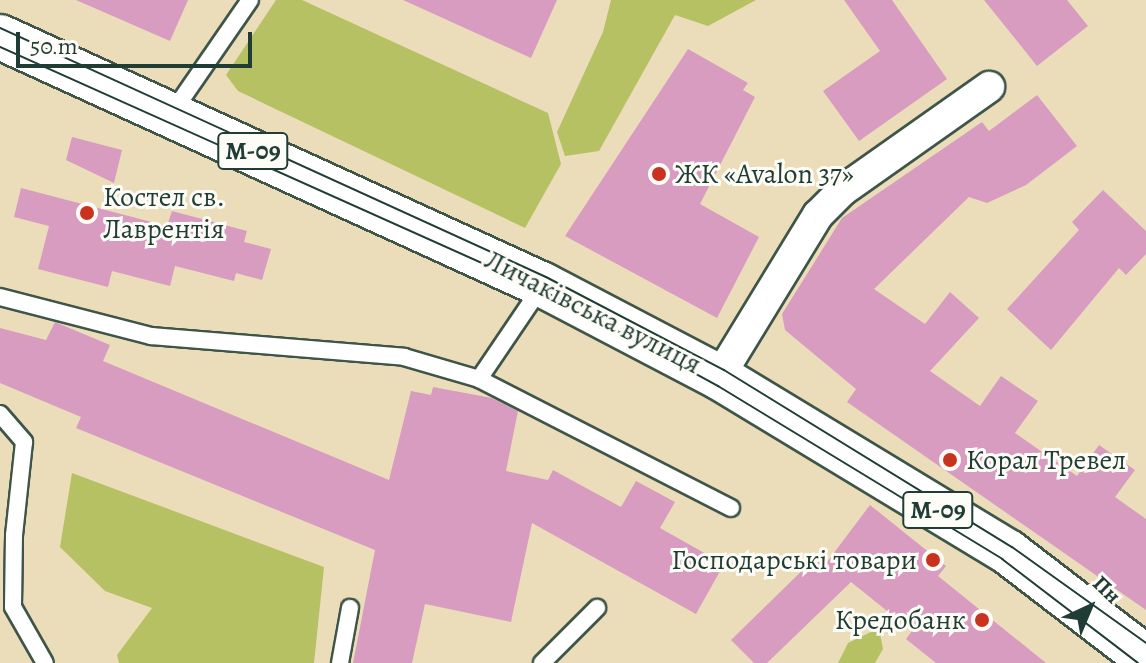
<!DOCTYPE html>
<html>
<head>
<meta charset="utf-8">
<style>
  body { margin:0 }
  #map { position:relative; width:1146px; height:663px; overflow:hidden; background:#ecddba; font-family:Alegreya,serif }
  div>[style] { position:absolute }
  .green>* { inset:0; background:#b6c163 }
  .building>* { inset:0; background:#d79cc0 }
  .roads { filter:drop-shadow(2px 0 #3e5548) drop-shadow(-2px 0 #3e5548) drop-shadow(0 2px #3e5548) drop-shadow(0 -2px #3e5548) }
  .lane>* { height:16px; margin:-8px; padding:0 8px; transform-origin:8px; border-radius:8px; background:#fff }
  .street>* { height:30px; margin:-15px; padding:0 15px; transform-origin:15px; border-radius:15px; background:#fff }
  .primary>* { height:44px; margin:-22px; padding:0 22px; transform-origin:22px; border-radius:22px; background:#fff }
  .tram>* { height:2px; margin:-1px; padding:0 1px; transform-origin:1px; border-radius:1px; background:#1f3d34 }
  .dots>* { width:22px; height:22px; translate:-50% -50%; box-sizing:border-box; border:4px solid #fdfcf7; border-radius:50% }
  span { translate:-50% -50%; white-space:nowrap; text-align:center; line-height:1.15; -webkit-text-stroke:6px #fdfcf7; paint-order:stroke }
  .shield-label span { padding:2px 6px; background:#fdfcf7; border:2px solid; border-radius:6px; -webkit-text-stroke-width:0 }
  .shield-label { font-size:26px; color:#1f3d34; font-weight:700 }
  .poi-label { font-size:28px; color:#1f3d34 }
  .left { translate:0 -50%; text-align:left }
  .right { translate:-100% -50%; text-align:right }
  .street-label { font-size:28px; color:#1f3d34 }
  .north { position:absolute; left:1050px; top:567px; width:80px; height:80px; -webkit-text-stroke:6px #fdfcf7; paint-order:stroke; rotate:44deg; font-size:22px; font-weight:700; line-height:32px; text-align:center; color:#1f3d34 }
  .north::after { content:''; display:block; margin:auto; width:28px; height:36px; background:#1f3d34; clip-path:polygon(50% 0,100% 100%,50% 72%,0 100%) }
  .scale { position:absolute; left:16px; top:32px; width:236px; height:36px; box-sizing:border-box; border:4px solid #1f3d34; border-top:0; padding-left:10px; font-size:24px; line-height:28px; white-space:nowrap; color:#1f3d34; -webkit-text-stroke:6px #fdfcf7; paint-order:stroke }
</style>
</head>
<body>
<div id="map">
  <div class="green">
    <div style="clip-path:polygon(276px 0,302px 0,548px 113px,561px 164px,525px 228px,238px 91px,226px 75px)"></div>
    <div style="clip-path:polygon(611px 0,756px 0,708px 26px,675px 15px,599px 151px,565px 156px,557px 132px,603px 32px)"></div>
    <div style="clip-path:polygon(72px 473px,324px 567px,314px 663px,119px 663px,117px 655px,152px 608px,105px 591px,60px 547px)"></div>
    <div style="clip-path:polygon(879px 628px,883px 649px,875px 663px,838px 663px,848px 643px)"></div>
  </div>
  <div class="building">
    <div style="clip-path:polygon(76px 0,188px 0,170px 41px)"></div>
    <div style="clip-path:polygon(403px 0,557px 0,531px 58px)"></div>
    <div style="clip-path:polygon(844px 0,892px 0,947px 79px,859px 141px,823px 91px,880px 51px)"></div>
    <div style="clip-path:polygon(984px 0,1067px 0,1088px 26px,1037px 66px)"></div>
    <div style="clip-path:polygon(688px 49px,748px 83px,743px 90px,755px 97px,700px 204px,759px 237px,717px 318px,565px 236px)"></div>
    <div style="clip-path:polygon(1037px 95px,1077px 146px,1026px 185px,987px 203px,969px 197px,874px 289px,925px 324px,950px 292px,979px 318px,930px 371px,980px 406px,1001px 376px,1038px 401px,1015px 433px,1077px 476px,1099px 445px,1135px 470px,1115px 497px,1146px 519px,1146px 610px,847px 402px,856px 389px,785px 330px,782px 314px,842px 218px,982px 122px,989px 131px)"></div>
    <div style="clip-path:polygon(72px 137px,122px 150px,114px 183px,66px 160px)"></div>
    <div style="clip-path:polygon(21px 188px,167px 226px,172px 211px,247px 231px,244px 242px,271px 249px,262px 280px,236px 273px,234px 281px,175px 266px,170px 286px,112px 271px,108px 287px,38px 269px,49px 226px,14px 217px)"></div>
    <div style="clip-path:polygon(1103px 190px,1146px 231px,1146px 254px,1126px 275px,1119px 268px,1051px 350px,1007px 309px,1079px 230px,1072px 222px)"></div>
    <div style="clip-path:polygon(55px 322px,110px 345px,103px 361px,389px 480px,411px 391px,431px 395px,433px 387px,492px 398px,518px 411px,506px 471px,548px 480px,553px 470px,621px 507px,636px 481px,675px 502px,660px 528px,724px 564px,696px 614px,532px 523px,511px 622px,425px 604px,412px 663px,353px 663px,375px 550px,76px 428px,81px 417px,0 383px,0 328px,46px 340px)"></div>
    <div style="clip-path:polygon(870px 505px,946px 566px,938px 576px,1046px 663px,936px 663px,906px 639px,912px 631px,851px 582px,767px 663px,754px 663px,731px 640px,816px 557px,824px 566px)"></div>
  </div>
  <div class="roads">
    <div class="lane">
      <div style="left:172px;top:113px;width:137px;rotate:-55.4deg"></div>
      <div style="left:0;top:297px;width:156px;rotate:14.5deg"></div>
      <div style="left:151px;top:336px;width:254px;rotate:4.7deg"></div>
      <div style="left:404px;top:357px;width:78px;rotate:16.3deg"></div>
      <div style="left:479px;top:379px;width:112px;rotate:-55.9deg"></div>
      <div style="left:479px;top:379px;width:283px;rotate:27.1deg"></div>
      <div style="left:0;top:414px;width:37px;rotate:49deg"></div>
      <div style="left:24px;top:442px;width:94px;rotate:96.1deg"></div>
      <div style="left:14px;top:535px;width:72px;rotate:90.8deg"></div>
      <div style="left:13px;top:607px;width:64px;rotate:60.3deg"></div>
      <div style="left:340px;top:663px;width:56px;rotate:-79.7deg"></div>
      <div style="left:542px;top:663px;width:78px;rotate:-45deg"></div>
    </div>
    <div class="street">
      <div style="left:719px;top:377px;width:190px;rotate:-58.6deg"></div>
      <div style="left:818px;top:215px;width:35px;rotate:-45deg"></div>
      <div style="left:843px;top:190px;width:179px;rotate:-35.2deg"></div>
    </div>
    <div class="primary">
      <div style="left:0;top:37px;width:597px;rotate:24.55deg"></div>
      <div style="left:543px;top:285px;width:199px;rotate:27.6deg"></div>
      <div style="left:719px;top:377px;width:338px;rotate:31.2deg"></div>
      <div style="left:1008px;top:552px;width:174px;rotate:37.5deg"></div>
    </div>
  </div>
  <div class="tram">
    <div style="left:0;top:28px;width:600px;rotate:24.52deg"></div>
    <div style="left:546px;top:277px;width:201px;rotate:27.6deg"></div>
    <div style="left:724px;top:370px;width:338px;rotate:31.6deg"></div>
    <div style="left:1012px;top:547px;width:165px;rotate:35.6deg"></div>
    <div style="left:0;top:47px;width:592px;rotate:24.14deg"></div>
    <div style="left:540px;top:289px;width:203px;rotate:28.6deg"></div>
    <div style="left:718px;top:386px;width:333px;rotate:31.3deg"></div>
    <div style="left:1002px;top:559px;width:171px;rotate:37.4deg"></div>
  </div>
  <div class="dots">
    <div style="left:659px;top:174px;background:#c8321e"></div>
    <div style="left:87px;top:213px;background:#c8321e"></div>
    <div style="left:950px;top:460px;background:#c8321e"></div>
    <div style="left:933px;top:560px;background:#c8321e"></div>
    <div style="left:982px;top:620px;background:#c8321e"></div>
  </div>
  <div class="shield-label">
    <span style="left:253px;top:151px">М-09</span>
    <span style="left:938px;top:510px">М-09</span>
  </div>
  <div class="poi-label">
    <span class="left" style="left:675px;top:174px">ЖК «Avalon 37»</span>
    <span class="left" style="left:103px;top:213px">Костел св.<br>Лаврентія</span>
    <span class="left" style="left:966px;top:460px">Корал Тревел</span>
    <span class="right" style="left:917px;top:560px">Господарські товари</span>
    <span class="right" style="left:966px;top:620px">Кредобанк</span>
  </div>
  <div class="street-label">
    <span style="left:593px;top:312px;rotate:27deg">Личаківська вулиця</span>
  </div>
  <div class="north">Пн</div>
  <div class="scale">50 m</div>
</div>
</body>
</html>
